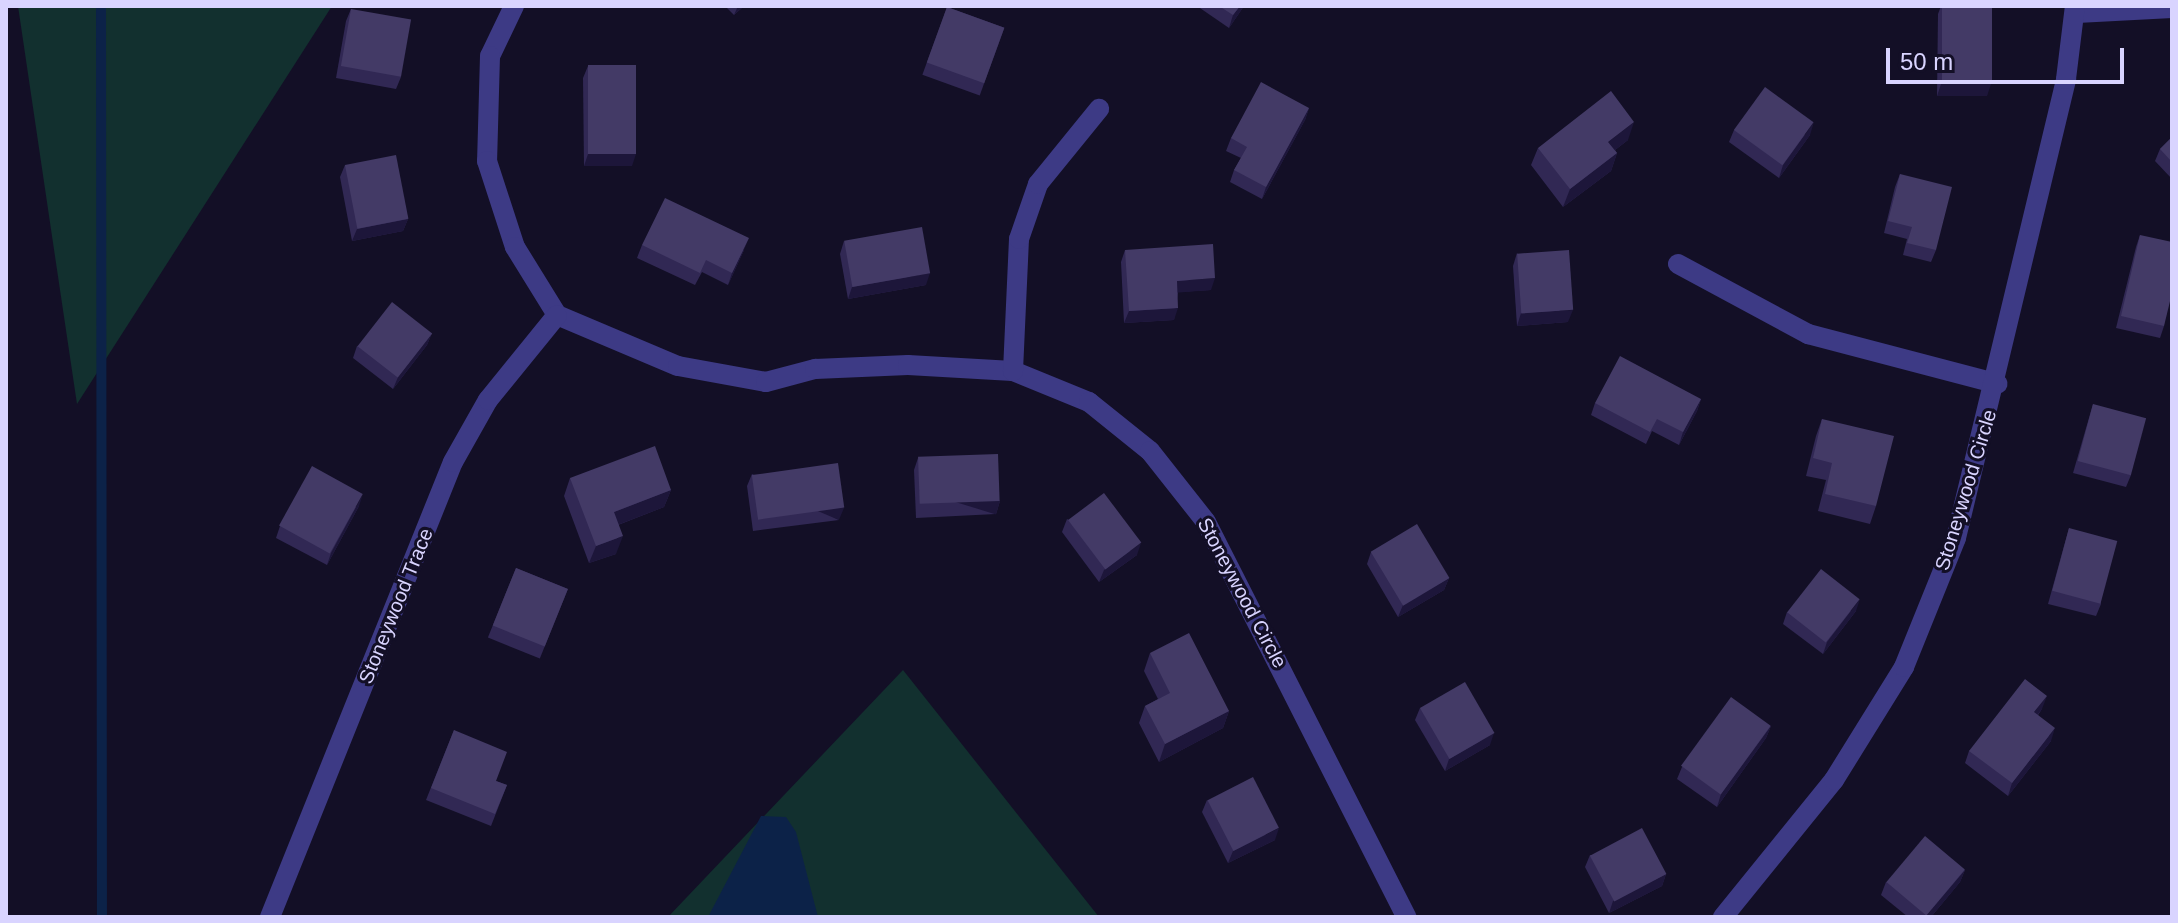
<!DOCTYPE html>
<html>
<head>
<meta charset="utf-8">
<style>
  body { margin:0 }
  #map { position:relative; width:2178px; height:923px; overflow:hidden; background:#130f26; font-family:Helvetica,sans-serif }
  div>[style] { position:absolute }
  .green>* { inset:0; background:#12302f }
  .water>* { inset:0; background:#0c2248 }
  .stream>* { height:10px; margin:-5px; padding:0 5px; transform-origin:5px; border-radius:5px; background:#0c2248 }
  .minor>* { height:20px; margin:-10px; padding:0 10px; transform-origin:10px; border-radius:10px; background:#3d3a85 }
  .wall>* { inset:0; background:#312854; transform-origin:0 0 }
  .shaded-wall>* { inset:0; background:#1d163a; transform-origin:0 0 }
  .building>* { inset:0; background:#433a66; transform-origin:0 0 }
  span { translate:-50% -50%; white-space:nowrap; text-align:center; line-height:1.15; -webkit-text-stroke:6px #130f26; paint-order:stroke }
  .street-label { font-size:20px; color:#d9d4ff }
  .frame { position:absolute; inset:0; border:8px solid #d9d4ff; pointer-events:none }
  .scale { position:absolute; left:1886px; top:48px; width:238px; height:36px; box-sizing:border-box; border:4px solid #d9d4ff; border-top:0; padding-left:10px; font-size:24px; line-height:28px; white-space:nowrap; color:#d9d4ff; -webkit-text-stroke:6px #130f26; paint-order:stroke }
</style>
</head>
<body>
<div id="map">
  <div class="green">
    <div style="clip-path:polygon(18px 6px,332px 6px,77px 404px,52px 236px)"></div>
    <div style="clip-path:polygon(903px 670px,1099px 917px,668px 917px)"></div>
  </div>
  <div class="water">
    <div style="clip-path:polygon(761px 816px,786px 817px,796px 832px,818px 917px,708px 917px)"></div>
  </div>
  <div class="stream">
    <div style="left:101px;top:6px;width:911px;rotate:89.94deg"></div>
  </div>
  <div class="minor">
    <div style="left:514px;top:6px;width:55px;rotate:115.6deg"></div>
    <div style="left:490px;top:56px;width:105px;rotate:91.6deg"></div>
    <div style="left:487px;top:161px;width:90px;rotate:72deg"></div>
    <div style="left:515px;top:247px;width:80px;rotate:58.3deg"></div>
    <div style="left:557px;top:315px;width:131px;rotate:22.9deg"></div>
    <div style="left:678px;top:366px;width:89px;rotate:10.3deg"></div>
    <div style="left:766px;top:382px;width:51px;rotate:-14.9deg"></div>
    <div style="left:815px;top:369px;width:93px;rotate:-2.5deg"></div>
    <div style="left:908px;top:365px;width:105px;rotate:3.3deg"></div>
    <div style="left:1013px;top:371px;width:82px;rotate:22.2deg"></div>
    <div style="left:1089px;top:402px;width:78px;rotate:38.8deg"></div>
    <div style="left:1150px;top:451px;width:90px;rotate:51.7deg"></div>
    <div style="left:1206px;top:522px;width:443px;rotate:63.1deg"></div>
    <div style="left:2077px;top:13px;width:95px;rotate:-3deg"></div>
    <div style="left:1678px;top:264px;width:148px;rotate:28.3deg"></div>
    <div style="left:1808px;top:334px;width:196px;rotate:14.7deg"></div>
    <div style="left:1013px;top:371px;width:132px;rotate:-87.4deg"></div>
    <div style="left:1019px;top:239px;width:58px;rotate:-70.9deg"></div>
    <div style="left:1038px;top:184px;width:97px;rotate:-50.9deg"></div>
    <div style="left:270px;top:917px;width:490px;rotate:-68.1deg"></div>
    <div style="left:453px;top:462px;width:71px;rotate:-60.6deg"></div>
    <div style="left:488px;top:400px;width:109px;rotate:-50.9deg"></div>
    <div style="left:1723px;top:917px;width:176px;rotate:-51deg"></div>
    <div style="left:1834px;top:780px;width:133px;rotate:-58.2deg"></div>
    <div style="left:1904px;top:667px;width:139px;rotate:-68deg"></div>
    <div style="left:1956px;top:538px;width:472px;rotate:-76.5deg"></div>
    <div style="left:2066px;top:79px;width:74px;rotate:-83deg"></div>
  </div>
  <div class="wall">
    <div style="clip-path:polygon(725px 6px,744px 6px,734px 15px)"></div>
    <div style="clip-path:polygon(1197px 6px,1244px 6px,1229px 28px)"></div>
    <div style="clip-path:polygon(1941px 6px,1992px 6px,1987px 96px,1937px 96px,1938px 14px)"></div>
    <div style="left:947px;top:7px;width:61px;height:72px;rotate:20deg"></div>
    <div style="clip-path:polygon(351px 9px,401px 77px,396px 89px,336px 78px,346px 21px)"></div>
    <div style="clip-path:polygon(588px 66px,632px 166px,584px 166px,583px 78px)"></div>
    <div style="clip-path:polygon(1309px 108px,1305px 120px,1262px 199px,1230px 182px,1234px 170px,1241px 158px,1226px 151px,1231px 138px)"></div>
    <div style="clip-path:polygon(1734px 130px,1810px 135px,1779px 178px,1729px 142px)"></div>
    <div style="clip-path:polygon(2172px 137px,2172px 179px,2155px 161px,2160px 149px)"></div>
    <div style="clip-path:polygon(1628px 140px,1615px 150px,1617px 153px,1611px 171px,1563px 207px,1531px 165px,1538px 148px)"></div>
    <div style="clip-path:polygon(345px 165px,408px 219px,403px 231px,352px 241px,340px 177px)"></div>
    <div style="clip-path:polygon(1900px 174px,1936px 250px,1931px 262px,1903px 255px,1907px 239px,1884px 233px,1895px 187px)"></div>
    <div style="clip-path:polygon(2140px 235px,2164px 326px,2160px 338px,2116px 328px,2136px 247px)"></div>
    <div style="clip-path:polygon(844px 241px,926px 285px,848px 299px,840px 254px)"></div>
    <div style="clip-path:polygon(642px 245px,744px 250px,728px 285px,702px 272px,695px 285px,637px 258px)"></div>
    <div style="clip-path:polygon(1125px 250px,1211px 290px,1178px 292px,1174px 320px,1124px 323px,1121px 262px)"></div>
    <div style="clip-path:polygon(1517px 253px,1568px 322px,1517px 326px,1513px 266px)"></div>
    <div style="clip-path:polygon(432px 333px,427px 345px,393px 389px,353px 358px,357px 346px)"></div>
    <div style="clip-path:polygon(1701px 399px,1697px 411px,1679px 445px,1652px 431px,1646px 444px,1591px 415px,1595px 403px)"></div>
    <div style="clip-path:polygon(2093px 404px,2131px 475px,2126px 487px,2073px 473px)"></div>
    <div style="clip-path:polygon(1822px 419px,1876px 506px,1870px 524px,1818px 511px,1826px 480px,1806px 476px,1816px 436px)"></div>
    <div style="clip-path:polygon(918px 458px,1000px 501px,996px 514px,916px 518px,914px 470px)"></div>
    <div style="clip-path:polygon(752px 474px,839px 520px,753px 531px,747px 486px)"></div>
    <div style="clip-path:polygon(570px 478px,671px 490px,664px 507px,618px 525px,616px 554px,589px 563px,564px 496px)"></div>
    <div style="clip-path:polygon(359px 506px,327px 565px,276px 538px,280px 526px)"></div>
    <div style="clip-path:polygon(1067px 519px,1137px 555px,1099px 582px,1062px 532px)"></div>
    <div style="clip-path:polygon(2069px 528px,2101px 604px,2096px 616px,2048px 604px)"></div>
    <div style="clip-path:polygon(1371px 552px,1449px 578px,1444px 590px,1398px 617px,1367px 564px)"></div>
    <div style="left:516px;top:568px;width:56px;height:75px;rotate:22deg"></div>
    <div style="clip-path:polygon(1856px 611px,1823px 654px,1783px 624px,1787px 612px)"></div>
    <div style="clip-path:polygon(1150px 653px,1229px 711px,1223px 728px,1159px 762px,1139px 723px,1145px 706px,1158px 699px,1144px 671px)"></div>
    <div style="clip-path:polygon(1420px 708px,1490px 745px,1445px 771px,1415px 720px)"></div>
    <div style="clip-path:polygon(2042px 709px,2038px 715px,2051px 741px,2008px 796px,1965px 763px,1969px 751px)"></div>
    <div style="clip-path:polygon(1771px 726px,1766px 738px,1717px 807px,1677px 779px,1682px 767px)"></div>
    <div style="clip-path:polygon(454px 730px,496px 781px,507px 785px,491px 826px,426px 800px)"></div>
    <div style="clip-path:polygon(1207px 800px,1275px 840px,1228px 863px,1202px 812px)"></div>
    <div style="clip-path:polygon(1590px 855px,1666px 874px,1662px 886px,1609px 913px,1585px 867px)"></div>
    <div style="clip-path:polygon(1965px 870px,1960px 882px,1931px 917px,1908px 917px,1881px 895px,1886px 882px)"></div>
  </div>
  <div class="shaded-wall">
    <div style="clip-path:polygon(738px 6px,744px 6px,734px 15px)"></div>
    <div style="clip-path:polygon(1240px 6px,1244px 6px,1229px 28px,1233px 15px)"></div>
    <div style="clip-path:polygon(1941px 84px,1991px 84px,1987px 96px,1937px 96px)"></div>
    <div style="clip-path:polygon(1309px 108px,1305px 120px,1262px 199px,1266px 187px)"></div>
    <div style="clip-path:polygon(1634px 122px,1628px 140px,1602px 160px,1608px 142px)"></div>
    <div style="clip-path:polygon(1814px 122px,1810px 135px,1779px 178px,1783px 165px)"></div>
    <div style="clip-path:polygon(1617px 153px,1611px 171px,1563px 207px,1570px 189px)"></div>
    <div style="clip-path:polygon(588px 154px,636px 154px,632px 166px,584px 166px)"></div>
    <div style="clip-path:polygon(408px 219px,403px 231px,352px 241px,357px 229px)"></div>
    <div style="clip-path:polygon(749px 238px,744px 250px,728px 285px,732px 273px)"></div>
    <div style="clip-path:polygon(930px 273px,926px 285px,848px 299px,852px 287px)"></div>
    <div style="clip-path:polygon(1215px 278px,1211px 290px,1173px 293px,1177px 281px)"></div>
    <div style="clip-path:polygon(1178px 308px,1174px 320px,1124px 323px,1129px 311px)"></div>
    <div style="clip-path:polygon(1573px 310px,1568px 322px,1517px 326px,1521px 313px)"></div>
    <div style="clip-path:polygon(432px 333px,427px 345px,393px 389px,398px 377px)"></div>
    <div style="clip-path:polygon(1701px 399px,1697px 411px,1679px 445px,1683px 432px)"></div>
    <div style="clip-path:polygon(671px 490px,664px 507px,607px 529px,614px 512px)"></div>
    <div style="clip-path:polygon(363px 494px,359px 506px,327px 565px,331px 553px)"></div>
    <div style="left:1000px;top:501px;width:14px;height:80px;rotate:107deg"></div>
    <div style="left:844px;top:508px;width:13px;height:87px;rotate:113deg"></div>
    <div style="clip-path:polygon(623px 536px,616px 554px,589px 563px,596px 546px)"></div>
    <div style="clip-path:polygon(1141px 543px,1137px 555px,1099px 582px,1104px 570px)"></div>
    <div style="clip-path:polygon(1449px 578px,1444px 590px,1398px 617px,1403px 605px)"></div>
    <div style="clip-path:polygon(1860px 599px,1856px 611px,1823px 654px,1827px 642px)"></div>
    <div style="clip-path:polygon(2047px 696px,2042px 709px,2030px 724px,2034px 712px)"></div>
    <div style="clip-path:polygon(1229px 711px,1223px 728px,1159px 762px,1165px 744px)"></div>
    <div style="clip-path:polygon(1771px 726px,1766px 738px,1717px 807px,1721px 794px)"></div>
    <div style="clip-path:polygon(2055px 728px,2051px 741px,2008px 796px,2012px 783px)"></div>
    <div style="clip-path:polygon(1494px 733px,1490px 745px,1445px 771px,1449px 759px)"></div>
    <div style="clip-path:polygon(1279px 828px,1275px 840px,1228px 863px,1233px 851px)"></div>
    <div style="clip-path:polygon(1965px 870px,1960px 882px,1931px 917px,1925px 917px)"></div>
    <div style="clip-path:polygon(1666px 874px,1662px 886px,1609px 913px,1613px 901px)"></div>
  </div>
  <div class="building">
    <div style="clip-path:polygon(1219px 6px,1240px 6px,1233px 15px)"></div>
    <div style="left:1942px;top:6px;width:50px;height:78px"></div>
    <div style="left:947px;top:7px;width:61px;height:59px;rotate:20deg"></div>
    <div style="left:351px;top:9px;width:61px;height:58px;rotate:10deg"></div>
    <div style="left:636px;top:65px;width:89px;height:48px;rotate:90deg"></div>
    <div style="clip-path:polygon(1261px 82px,1309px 108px,1266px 187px,1234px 170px,1247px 147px,1231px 138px)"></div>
    <div style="left:1765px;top:87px;width:60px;height:53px;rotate:36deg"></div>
    <div style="clip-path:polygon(1611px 91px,1634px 122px,1608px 142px,1617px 153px,1570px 189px,1538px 148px)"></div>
    <div style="clip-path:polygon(2172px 137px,2172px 162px,2160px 149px)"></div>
    <div style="left:396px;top:155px;width:65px;height:52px;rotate:79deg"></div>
    <div style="clip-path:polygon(1900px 174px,1952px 187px,1936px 250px,1907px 243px,1912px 227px,1888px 221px)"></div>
    <div style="clip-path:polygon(665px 198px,749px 238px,732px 273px,706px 260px,700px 273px,642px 245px)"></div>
    <div style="left:922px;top:227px;width:47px;height:79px;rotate:80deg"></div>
    <div style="clip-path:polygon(2140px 235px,2172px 242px,2172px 293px,2164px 326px,2121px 316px)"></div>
    <div style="clip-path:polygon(1213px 244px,1215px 278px,1177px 281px,1178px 308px,1129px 311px,1125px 250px)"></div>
    <div style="left:1569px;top:250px;width:60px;height:52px;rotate:86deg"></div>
    <div style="left:392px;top:302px;width:51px;height:56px;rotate:38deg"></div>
    <div style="clip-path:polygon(1620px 356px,1701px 399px,1683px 432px,1657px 419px,1650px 432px,1595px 403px)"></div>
    <div style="left:2093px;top:404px;width:55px;height:59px;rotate:15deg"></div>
    <div style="clip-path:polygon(1822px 419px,1894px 436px,1876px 506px,1825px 494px,1832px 463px,1813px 458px)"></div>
    <div style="clip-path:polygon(655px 446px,671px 490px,614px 512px,623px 536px,596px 546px,570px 478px)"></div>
    <div style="left:998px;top:454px;width:47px;height:80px;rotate:88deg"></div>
    <div style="left:838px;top:463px;width:45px;height:87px;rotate:82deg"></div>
    <div style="left:312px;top:466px;width:58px;height:68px;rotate:29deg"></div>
    <div style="left:1104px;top:493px;width:62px;height:45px;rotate:53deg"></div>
    <div style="left:1417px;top:524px;width:63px;height:54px;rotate:59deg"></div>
    <div style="left:2069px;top:528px;width:50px;height:65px;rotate:15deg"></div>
    <div style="left:516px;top:568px;width:56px;height:62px;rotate:22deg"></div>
    <div style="left:1821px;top:569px;width:49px;height:55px;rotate:38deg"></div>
    <div style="clip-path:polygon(1189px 633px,1229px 711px,1165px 744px,1145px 706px,1170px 693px,1150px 653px)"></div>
    <div style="clip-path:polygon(2025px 679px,2047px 696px,2034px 712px,2055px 728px,2012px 783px,1969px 751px)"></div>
    <div style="left:1465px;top:682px;width:59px;height:52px;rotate:60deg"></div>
    <div style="left:1731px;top:697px;width:49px;height:85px;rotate:36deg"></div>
    <div style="clip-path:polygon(454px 730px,507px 752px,496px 781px,507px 785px,495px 814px,431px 788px)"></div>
    <div style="left:1253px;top:777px;width:57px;height:51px;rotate:63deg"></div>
    <div style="left:1642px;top:828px;width:52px;height:59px;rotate:62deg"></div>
    <div style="left:1925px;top:836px;width:52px;height:60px;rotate:40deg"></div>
  </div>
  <div class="street-label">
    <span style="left:1966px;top:490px;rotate:-73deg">Stoneywood Circle</span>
    <span style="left:1242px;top:593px;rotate:62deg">Stoneywood Circle</span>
    <span style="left:396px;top:606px;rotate:-68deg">Stoneywood Trace</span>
  </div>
  <div class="frame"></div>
  <div class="scale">50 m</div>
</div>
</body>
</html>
